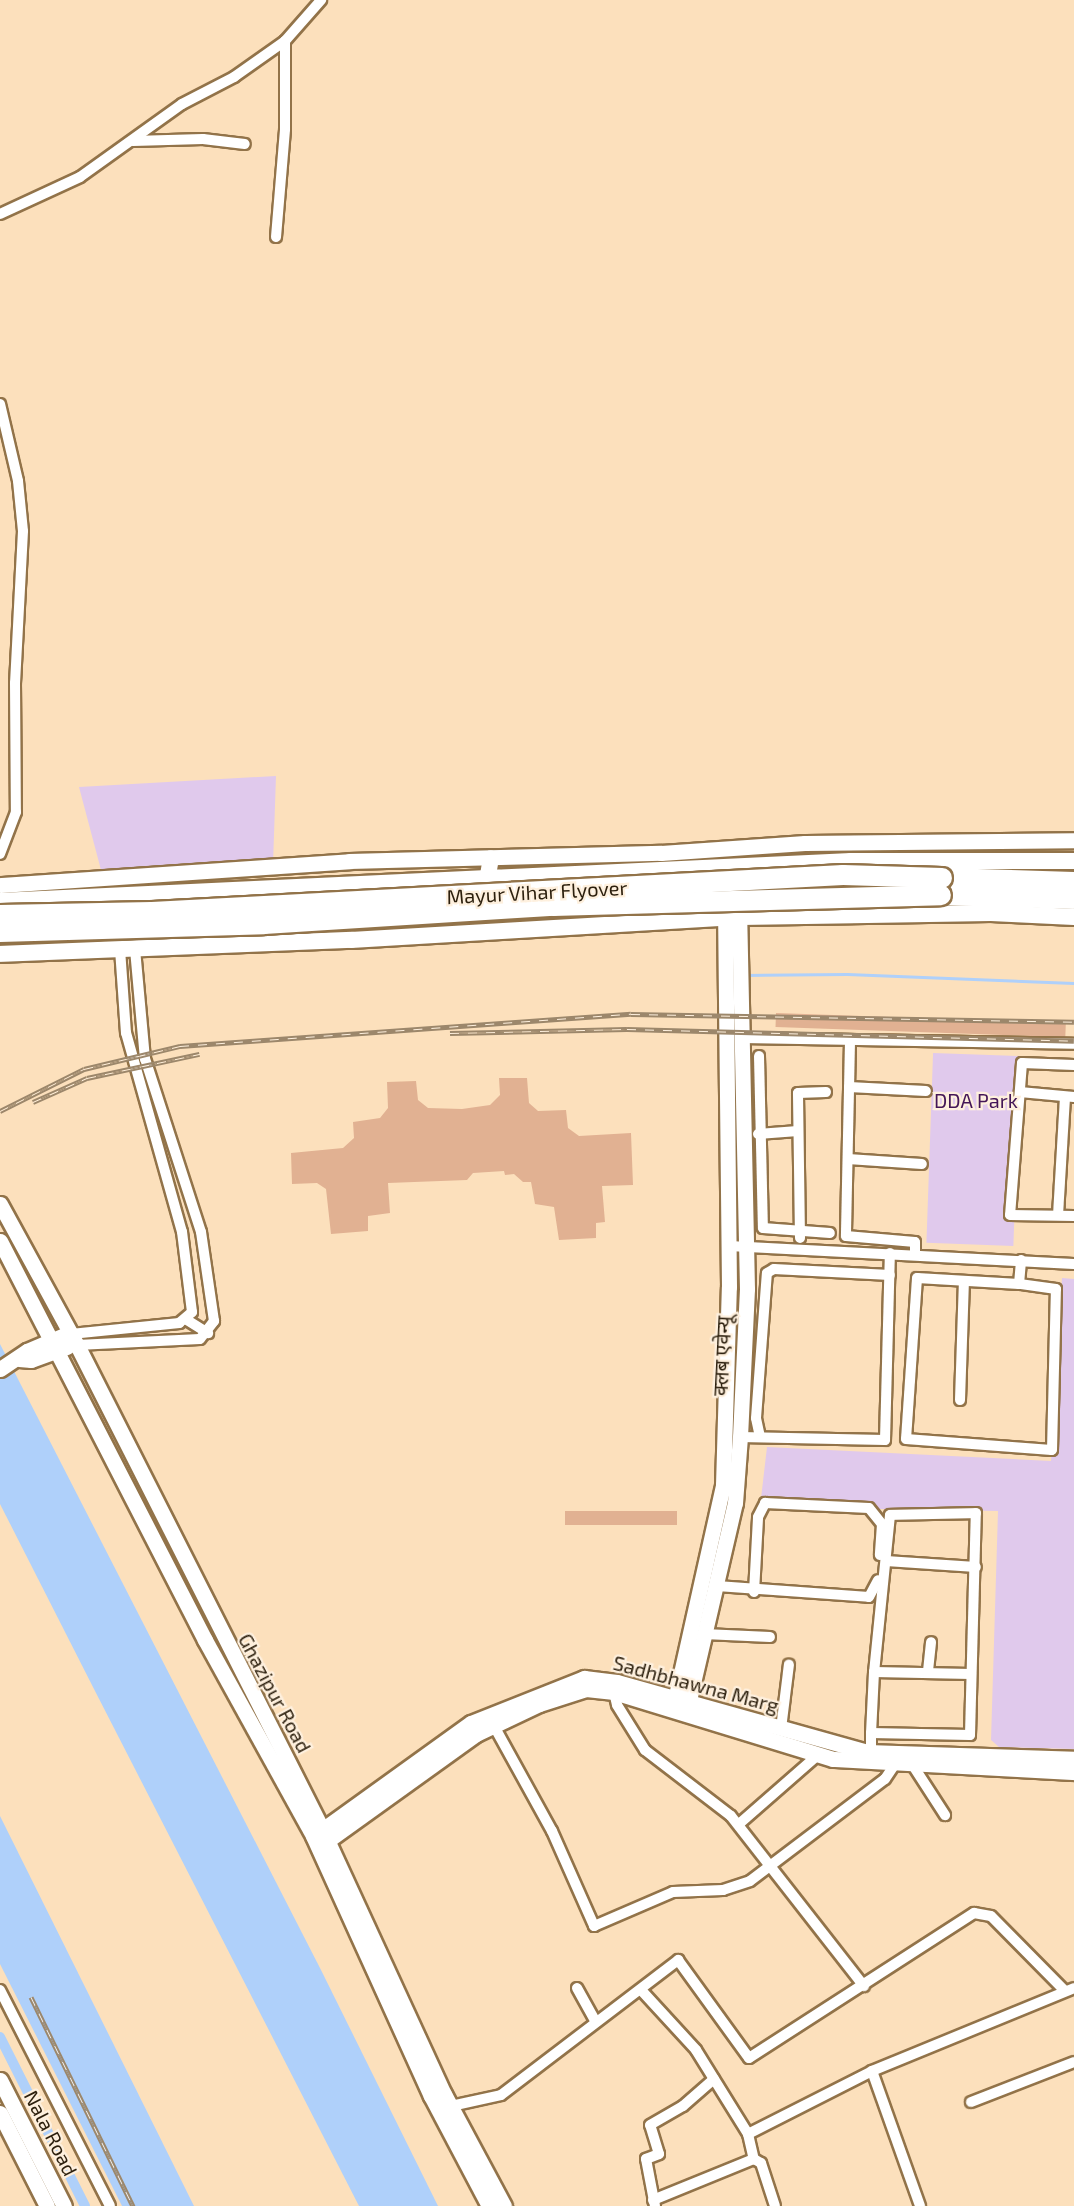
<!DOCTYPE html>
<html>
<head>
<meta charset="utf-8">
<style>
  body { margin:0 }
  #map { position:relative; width:1074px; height:2206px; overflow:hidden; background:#fce0bc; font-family:"Exo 2","Noto Sans Devanagari",sans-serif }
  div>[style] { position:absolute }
  .green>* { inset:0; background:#e0c9ec; transform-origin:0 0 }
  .water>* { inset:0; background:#afd0fa }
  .stream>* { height:3px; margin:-1.5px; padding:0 1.5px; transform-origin:1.5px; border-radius:1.5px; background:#afd0fa }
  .canal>* { height:10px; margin:-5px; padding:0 5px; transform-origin:5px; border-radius:5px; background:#afd0fa }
  .building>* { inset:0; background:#e1b192; transform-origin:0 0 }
  .roads { filter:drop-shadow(2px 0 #927349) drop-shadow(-2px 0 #927349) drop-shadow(0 2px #927349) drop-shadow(0 -2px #927349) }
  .street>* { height:10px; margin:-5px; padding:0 5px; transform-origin:5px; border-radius:5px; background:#fff }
  .secondary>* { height:15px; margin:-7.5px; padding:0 7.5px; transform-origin:7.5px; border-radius:7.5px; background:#fff }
  .primary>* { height:16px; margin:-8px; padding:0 8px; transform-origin:8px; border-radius:8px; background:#fff }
  .highway>* { height:20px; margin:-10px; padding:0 10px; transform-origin:10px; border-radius:10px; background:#fff }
  .rail>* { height:5px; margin-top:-2.5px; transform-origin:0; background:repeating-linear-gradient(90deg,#fef0de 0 9px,#9c876b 0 18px); box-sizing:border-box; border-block:2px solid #9c876b }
  .bridges { filter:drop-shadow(2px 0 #927349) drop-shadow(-2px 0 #927349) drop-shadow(0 2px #927349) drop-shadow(0 -2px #927349) }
  .highway-bridge>* { height:20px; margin:-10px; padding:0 10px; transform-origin:10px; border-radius:10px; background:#fff }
  span { translate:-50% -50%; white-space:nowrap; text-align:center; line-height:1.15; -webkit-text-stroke:4.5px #fef0de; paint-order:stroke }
  .street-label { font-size:20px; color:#2c1f0d }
  .park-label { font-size:20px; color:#441657 }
</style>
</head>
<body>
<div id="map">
  <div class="green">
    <div style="clip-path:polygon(276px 776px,273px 864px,101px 870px,79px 787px)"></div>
    <div style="left:1020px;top:1056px;width:190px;height:87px;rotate:92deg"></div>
    <div style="clip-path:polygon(1062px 1278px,1074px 1279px,1074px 1749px,999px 1747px,991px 1740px,998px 1511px,760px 1507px,767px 1447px,1051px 1461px)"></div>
  </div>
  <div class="water">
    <div style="clip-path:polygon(0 1344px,321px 1970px,438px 2206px,359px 2206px,95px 1691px,0 1504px)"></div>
    <div style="clip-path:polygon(0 1816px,194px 2206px,122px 2206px,0 1964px)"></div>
  </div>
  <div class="stream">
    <div style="left:746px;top:975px;width:101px;rotate:-0.6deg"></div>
    <div style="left:847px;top:974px;width:227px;rotate:2.3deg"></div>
  </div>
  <div class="canal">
    <div style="left:0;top:2037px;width:189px;rotate:63.3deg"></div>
  </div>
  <div class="building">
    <div style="left:776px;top:1013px;width:290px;height:14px;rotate:2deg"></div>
    <div style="clip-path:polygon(499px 1078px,527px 1078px,529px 1103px,538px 1111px,566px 1110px,568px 1128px,579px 1136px,631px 1133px,633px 1185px,602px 1186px,605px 1222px,596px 1223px,596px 1238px,559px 1240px,554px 1207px,535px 1204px,531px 1182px,523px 1182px,514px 1174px,505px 1175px,504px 1171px,473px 1173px,467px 1180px,388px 1183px,390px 1213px,368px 1216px,368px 1231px,331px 1234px,326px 1189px,317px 1183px,292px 1184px,291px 1153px,343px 1148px,354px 1138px,353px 1122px,380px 1118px,388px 1108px,387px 1082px,416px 1081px,418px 1100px,428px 1108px,462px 1109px,490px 1105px,500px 1095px)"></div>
    <div style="left:565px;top:1511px;width:112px;height:14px"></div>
  </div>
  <div class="roads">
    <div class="street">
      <div style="left:133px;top:141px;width:70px;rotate:-1.6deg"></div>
      <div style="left:203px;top:139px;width:42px;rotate:6.8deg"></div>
      <div style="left:0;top:214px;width:88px;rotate:-24.8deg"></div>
      <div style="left:80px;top:177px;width:125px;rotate:-35.6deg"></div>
      <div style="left:182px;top:104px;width:59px;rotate:-27.4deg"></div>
      <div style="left:234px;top:77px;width:62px;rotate:-35.2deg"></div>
      <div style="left:285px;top:41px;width:55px;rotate:-48.7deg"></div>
      <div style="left:276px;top:237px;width:108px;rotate:-85.2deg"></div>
      <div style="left:285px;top:129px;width:88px;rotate:-90deg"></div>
      <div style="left:0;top:404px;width:79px;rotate:76.8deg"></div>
      <div style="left:18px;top:481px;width:50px;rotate:84.3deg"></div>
      <div style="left:23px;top:531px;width:152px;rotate:93deg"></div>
      <div style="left:15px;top:683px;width:129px;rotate:89.6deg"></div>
      <div style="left:16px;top:812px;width:45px;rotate:110.9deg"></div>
      <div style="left:742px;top:1038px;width:332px;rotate:1deg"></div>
      <div style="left:850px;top:1041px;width:195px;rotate:91.2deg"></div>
      <div style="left:846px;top:1236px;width:69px;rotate:5deg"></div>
      <div style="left:915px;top:1242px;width:12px;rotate:90deg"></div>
      <div style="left:759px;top:1056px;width:172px;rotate:88.7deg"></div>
      <div style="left:763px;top:1228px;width:67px;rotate:4.3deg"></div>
      <div style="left:1074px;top:1065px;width:52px;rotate:-177.8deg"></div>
      <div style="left:1022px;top:1063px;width:152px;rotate:94.5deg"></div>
      <div style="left:1010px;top:1215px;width:64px;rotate:0.9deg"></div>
      <div style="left:849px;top:1087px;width:77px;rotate:3deg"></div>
      <div style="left:1020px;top:1092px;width:54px;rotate:5.3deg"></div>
      <div style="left:758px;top:1134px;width:40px;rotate:-4.3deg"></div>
      <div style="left:848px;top:1159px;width:74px;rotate:3.9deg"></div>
      <div style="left:1058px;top:1215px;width:118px;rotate:-86.6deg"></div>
      <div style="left:800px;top:1238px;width:145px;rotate:-90.8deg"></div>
      <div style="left:798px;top:1093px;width:28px;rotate:-2deg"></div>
      <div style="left:729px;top:1246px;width:345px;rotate:3deg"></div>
      <div style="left:1019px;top:1284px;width:102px;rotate:-176.6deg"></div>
      <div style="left:917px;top:1278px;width:161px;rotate:93.9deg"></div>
      <div style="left:906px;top:1439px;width:146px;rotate:4.3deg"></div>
      <div style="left:1052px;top:1450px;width:161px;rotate:-88.6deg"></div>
      <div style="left:1056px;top:1289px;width:37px;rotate:-172deg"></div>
      <div style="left:1019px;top:1284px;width:24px;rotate:-85deg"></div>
      <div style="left:187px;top:1320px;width:25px;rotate:32deg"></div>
      <div style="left:71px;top:1334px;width:109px;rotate:-5.8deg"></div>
      <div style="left:179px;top:1323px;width:17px;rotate:-40deg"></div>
      <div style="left:192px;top:1312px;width:81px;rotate:-97.1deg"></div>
      <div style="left:182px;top:1232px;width:207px;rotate:-105.7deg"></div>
      <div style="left:126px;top:1033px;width:83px;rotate:-94.1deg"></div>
      <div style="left:77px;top:1345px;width:123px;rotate:-2.8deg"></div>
      <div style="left:200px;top:1339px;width:23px;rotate:-52deg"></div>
      <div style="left:214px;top:1321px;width:90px;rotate:-98.3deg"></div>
      <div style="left:201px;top:1232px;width:182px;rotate:-107.9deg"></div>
      <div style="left:145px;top:1059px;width:109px;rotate:-95.2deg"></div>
      <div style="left:960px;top:1400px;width:119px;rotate:-88.1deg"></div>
      <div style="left:740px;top:1437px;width:145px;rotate:1.2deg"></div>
      <div style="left:885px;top:1440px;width:187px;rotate:-88.5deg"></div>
      <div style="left:760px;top:1437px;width:19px;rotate:-102deg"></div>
      <div style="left:756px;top:1418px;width:145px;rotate:-85.7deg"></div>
      <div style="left:767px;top:1273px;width:8px;rotate:-30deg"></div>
      <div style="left:774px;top:1269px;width:116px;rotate:3deg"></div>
      <div style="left:886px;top:1561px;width:90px;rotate:3.8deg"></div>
      <div style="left:717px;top:1586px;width:152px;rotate:4.1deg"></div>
      <div style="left:869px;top:1597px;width:19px;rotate:-62deg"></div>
      <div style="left:754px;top:1592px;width:75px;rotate:-86.9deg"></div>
      <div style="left:758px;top:1517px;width:16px;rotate:-63deg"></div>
      <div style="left:765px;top:1503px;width:104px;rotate:2.8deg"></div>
      <div style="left:869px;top:1508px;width:21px;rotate:51deg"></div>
      <div style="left:882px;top:1524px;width:31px;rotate:94deg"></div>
      <div style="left:704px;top:1634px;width:66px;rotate:2.6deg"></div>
      <div style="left:928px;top:1671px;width:29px;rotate:-84deg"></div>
      <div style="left:874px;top:1672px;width:97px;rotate:1.2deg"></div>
      <div style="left:614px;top:1692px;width:13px;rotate:77deg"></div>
      <div style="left:617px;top:1705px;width:53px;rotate:58.1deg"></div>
      <div style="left:645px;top:1750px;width:108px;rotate:37.5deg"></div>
      <div style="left:731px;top:1816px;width:216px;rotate:52deg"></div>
      <div style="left:494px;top:1726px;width:120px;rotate:61.1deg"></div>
      <div style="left:552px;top:1831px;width:104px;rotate:66.1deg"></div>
      <div style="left:594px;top:1926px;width:86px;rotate:-23.3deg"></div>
      <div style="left:673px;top:1892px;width:50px;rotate:-2.3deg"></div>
      <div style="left:723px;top:1890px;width:28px;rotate:-18deg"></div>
      <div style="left:750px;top:1881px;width:169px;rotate:-37.1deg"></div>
      <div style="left:885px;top:1779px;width:18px;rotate:-56deg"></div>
      <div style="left:781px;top:1729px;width:65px;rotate:-83deg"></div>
      <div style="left:871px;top:1733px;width:99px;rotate:1.2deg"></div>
      <div style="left:970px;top:1735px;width:222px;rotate:-88.5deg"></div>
      <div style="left:976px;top:1513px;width:86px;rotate:178.7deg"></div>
      <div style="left:890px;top:1515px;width:158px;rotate:95.8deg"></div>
      <div style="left:874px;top:1672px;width:61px;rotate:92.8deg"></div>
      <div style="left:871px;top:1733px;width:19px;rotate:90deg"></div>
      <div style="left:912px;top:1764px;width:61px;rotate:57.1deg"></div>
      <div style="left:739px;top:1824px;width:106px;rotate:-41.2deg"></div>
      <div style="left:577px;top:1988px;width:38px;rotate:61deg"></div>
      <div style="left:0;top:1990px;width:242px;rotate:63deg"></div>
      <div style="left:642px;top:1991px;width:80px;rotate:47.5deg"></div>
      <div style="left:696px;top:2050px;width:99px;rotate:58.2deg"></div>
      <div style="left:748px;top:2134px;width:26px;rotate:77deg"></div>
      <div style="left:872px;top:2071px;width:143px;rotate:70.4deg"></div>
      <div style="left:971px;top:2102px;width:110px;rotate:-21.2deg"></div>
      <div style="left:451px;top:2106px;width:51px;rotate:-12.4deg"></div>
      <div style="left:501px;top:2095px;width:223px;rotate:-37.3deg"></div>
      <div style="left:678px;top:1960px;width:121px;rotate:54.1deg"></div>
      <div style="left:749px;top:2058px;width:268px;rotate:-32.8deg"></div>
      <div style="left:974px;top:1913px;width:17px;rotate:10deg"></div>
      <div style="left:991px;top:1916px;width:104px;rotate:45.4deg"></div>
      <div style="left:748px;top:2134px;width:139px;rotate:-26.9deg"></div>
      <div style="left:872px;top:2071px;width:218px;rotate:-22.3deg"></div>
      <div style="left:653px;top:2200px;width:109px;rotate:-22.1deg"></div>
      <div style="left:754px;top:2159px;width:8px;rotate:30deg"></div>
      <div style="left:761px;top:2163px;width:45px;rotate:72deg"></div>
      <div style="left:655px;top:2206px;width:48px;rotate:-100.8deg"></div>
      <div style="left:646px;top:2159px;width:14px;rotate:-21deg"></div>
      <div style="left:659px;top:2154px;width:30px;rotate:-107deg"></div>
      <div style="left:650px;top:2125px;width:38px;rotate:-30deg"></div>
      <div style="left:683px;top:2106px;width:41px;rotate:-41.1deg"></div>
    </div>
    <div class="secondary">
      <div style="left:0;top:885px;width:350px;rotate:-3.9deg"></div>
      <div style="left:349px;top:861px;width:312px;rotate:-1.5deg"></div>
      <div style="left:661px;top:853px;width:144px;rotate:-4deg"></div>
      <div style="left:805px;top:843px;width:269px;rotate:-0.6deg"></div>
      <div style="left:0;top:1204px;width:161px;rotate:61.4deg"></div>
      <div style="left:77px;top:1345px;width:542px;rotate:63.15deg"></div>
      <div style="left:322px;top:1829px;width:292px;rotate:65.3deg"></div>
      <div style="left:444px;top:2094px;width:127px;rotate:61.8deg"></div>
      <div style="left:0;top:1241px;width:449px;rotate:62.8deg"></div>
      <div style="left:205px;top:1640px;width:224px;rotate:61.1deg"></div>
      <div style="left:313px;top:1836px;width:286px;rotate:65.6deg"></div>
      <div style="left:431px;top:2096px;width:124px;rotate:62.2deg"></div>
      <div style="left:19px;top:1359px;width:12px;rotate:5deg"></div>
      <div style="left:31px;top:1360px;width:38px;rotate:-20deg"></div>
      <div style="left:0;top:1369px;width:32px;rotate:-34deg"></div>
      <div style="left:27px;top:1351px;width:39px;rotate:-23deg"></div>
      <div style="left:673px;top:1709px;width:230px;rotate:-77.4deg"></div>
      <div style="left:723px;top:1485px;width:198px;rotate:-88.3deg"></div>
      <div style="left:729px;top:1287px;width:382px;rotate:-90.6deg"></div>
      <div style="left:686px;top:1713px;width:216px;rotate:-76.9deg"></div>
      <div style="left:735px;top:1503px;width:66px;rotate:-85.7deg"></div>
      <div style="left:740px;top:1437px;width:148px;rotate:-87.3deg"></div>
      <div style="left:747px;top:1289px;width:384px;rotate:-91.2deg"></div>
      <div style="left:315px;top:1835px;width:192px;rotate:-35.7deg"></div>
      <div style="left:471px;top:1723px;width:122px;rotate:-21.7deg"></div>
      <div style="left:584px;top:1678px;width:33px;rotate:7deg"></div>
      <div style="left:617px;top:1682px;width:260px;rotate:15.6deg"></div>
      <div style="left:867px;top:1752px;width:207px;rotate:1.9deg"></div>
      <div style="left:320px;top:1846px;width:192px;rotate:-35.7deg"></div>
      <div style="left:476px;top:1734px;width:70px;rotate:-25.5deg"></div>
      <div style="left:539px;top:1704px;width:49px;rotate:-17.7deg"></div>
      <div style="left:586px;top:1689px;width:28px;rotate:6deg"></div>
      <div style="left:614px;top:1692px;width:229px;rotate:17deg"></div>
      <div style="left:833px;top:1759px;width:241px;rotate:3.1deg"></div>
      <div style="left:0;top:2080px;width:141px;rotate:63.1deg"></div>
      <div style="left:0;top:2113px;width:104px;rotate:63.2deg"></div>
    </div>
    <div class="primary">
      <div style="left:488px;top:875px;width:17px;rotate:-80deg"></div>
      <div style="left:0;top:901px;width:852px;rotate:-2.69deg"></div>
      <div style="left:851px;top:861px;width:223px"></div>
      <div style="left:0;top:954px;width:351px;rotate:-2.3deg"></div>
      <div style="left:351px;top:940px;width:390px;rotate:-3.4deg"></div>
      <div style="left:740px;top:917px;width:251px;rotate:-0.9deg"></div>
      <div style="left:991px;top:913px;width:83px;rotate:2.8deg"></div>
    </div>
    <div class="highway">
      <div style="left:942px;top:878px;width:132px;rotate:1.7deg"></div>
      <div style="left:941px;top:895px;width:133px;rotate:1.7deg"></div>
    </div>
  </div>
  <div class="rail">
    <div style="left:450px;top:1033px;width:177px;rotate:-1.3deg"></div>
    <div style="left:627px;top:1029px;width:447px;rotate:1.5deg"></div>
    <div style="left:33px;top:1102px;width:59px;rotate:-24deg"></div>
    <div style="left:87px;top:1078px;width:115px;rotate:-12.1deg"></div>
    <div style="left:0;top:1111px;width:94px;rotate:-26.6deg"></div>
    <div style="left:84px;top:1069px;width:99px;rotate:-13.5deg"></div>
    <div style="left:180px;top:1046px;width:452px;rotate:-4.1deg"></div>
    <div style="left:631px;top:1014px;width:443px;rotate:1deg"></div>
    <div style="left:31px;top:1997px;width:233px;rotate:64deg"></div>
  </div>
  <div class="bridges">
    <div class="highway-bridge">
      <div style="left:0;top:915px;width:152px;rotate:-1.1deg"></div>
      <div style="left:152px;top:912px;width:692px;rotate:-3.07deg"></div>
      <div style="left:843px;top:875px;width:99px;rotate:1.7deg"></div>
      <div style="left:0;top:932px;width:264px;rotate:-1.7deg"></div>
      <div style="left:264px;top:924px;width:290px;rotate:-3.6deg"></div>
      <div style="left:553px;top:906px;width:388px;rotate:-1.6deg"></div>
    </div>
  </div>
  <div class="street-label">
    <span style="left:537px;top:892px;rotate:-3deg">Mayur Vihar Flyover</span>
    <span style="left:722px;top:1356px;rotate:-87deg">क्लब एवेन्यू</span>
    <span style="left:696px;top:1684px;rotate:15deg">Sadhbhawna Marg</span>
    <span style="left:275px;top:1693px;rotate:62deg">Ghazipur Road</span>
    <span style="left:51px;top:2133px;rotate:63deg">Nala Road</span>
  </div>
  <div class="park-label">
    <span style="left:976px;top:1100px">DDA Park</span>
  </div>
</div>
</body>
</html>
